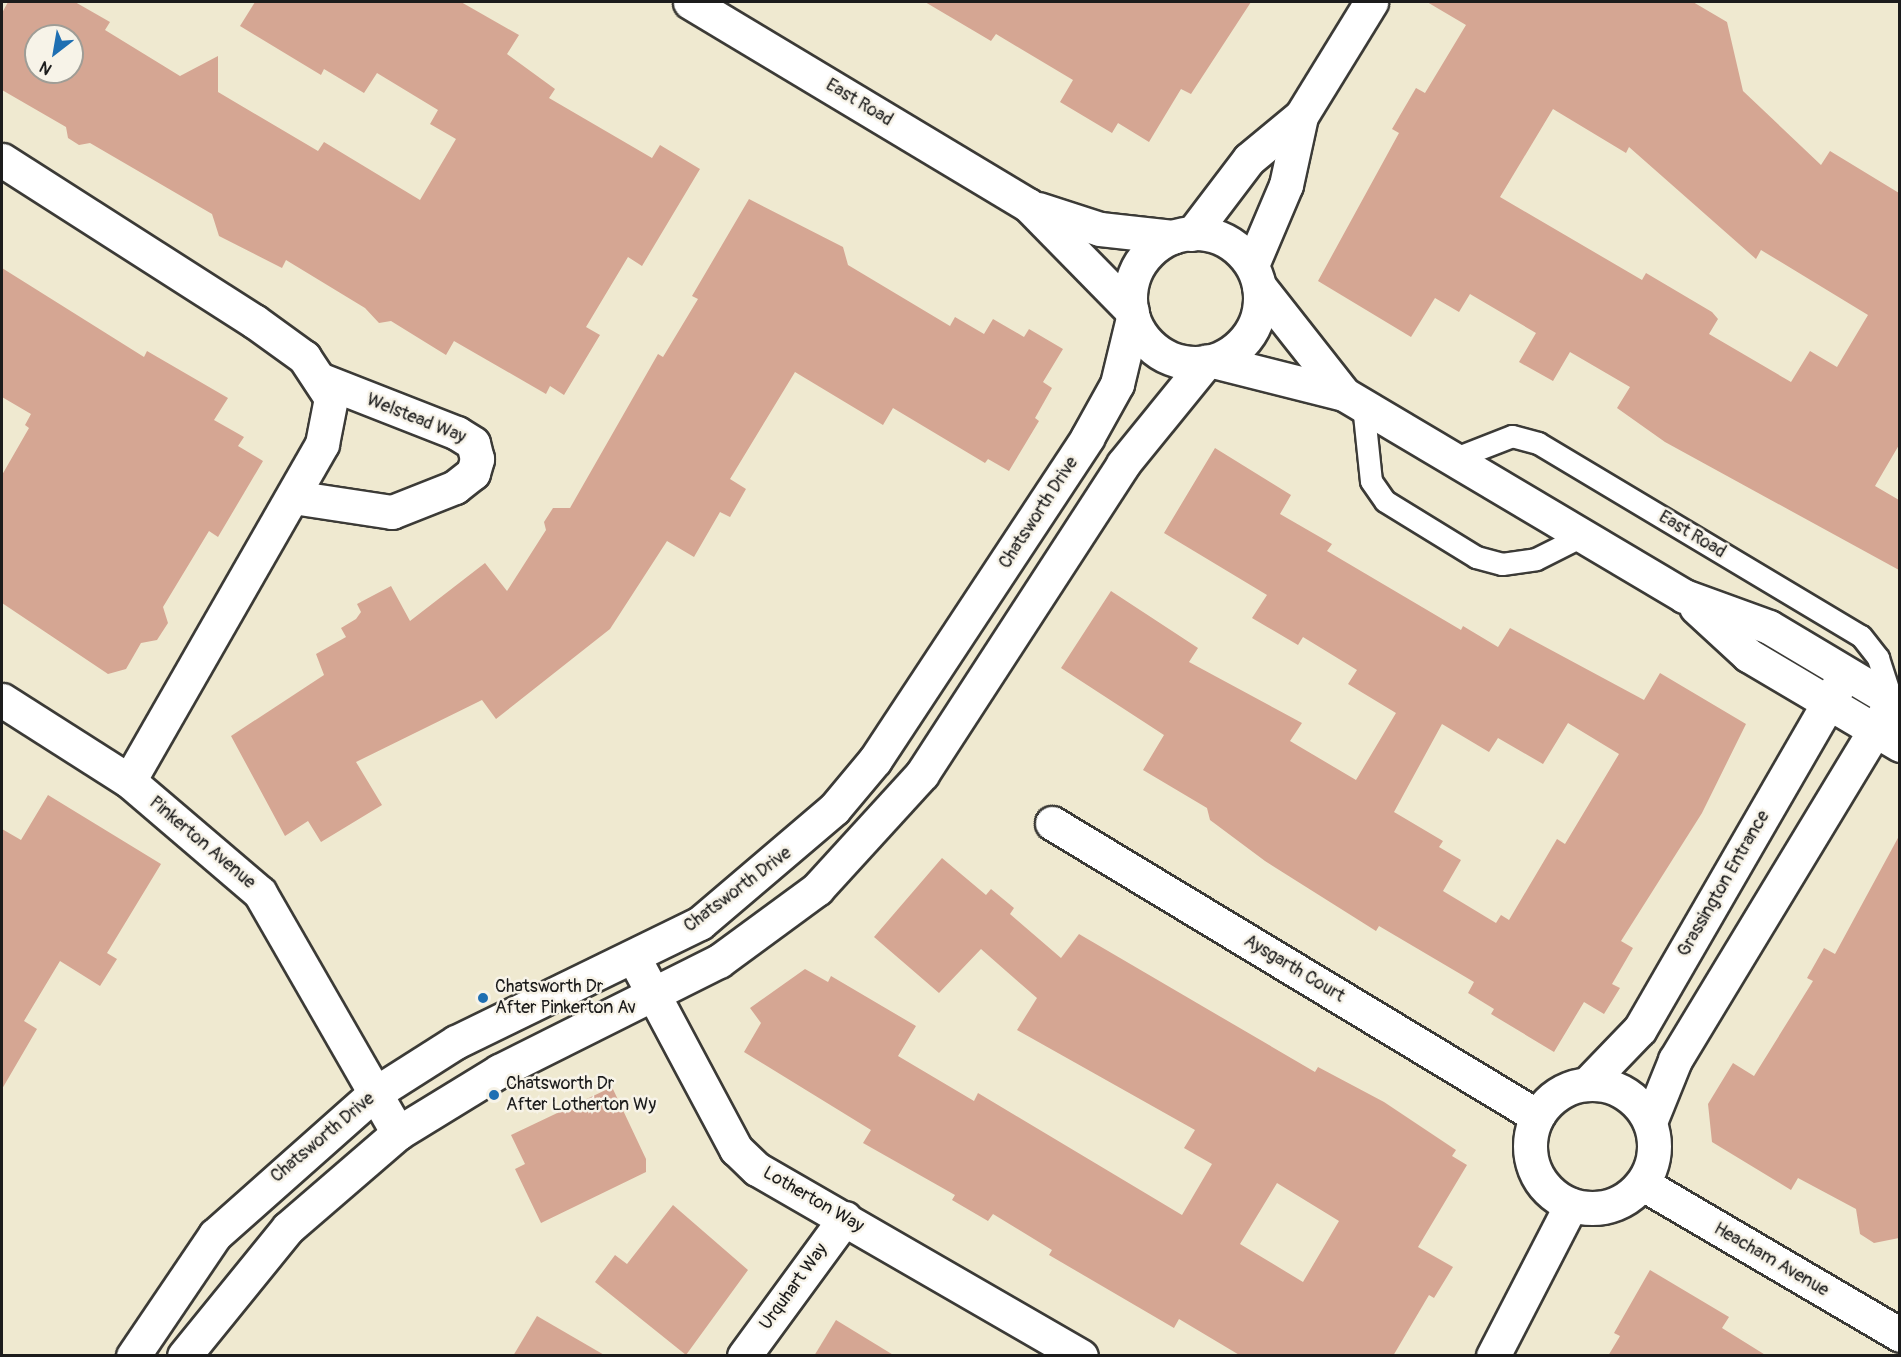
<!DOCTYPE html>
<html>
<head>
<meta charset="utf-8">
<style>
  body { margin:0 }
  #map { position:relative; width:1901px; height:1357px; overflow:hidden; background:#efe9d0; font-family:Pangolin,sans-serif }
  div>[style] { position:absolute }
  .building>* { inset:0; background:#d5a693 }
  .roads { filter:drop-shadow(2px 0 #3c3b37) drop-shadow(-2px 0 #3c3b37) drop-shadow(0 2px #3c3b37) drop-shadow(0 -2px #3c3b37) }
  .lane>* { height:21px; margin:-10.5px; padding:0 10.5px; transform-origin:10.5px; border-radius:10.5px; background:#fff }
  .street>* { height:33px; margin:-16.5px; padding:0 16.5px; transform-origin:16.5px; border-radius:16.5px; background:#fff }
  .street>.ring { margin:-16.5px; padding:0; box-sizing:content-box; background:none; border:33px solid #fff; border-radius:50% }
  .secondary>* { height:33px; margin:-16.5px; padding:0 16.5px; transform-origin:16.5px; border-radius:16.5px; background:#fff }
  .secondary>.ring { margin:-16.5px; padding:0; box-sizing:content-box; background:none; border:33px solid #fff; border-radius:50% }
  .dots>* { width:16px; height:16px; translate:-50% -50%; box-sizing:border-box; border:3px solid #f7f3e8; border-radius:50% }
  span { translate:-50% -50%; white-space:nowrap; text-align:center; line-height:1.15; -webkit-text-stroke:5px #f7f3e8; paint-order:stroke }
  .street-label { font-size:18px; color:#1c1c1c }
  .poi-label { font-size:18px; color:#1c1c1c }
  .left { translate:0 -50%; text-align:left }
  .frame { position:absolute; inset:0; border:3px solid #1c1c1c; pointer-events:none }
  .north { position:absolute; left:24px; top:24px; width:60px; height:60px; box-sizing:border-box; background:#f7f3e8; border:2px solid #9f9d96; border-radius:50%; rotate:211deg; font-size:16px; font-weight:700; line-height:24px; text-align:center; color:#1c1c1c }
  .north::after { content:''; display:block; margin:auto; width:21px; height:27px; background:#1f6fb2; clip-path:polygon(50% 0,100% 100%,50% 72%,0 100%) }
</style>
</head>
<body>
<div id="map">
  <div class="building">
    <div style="clip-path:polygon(evenodd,8px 2px,75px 2px,110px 22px,105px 30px,180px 76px,218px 56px,218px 92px,318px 151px,324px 142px,420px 200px,456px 139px,430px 124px,438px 110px,377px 73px,364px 93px,324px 69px,321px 75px,240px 26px,255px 2px,461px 2px,519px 35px,507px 54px,555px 89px,549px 98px,652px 158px,660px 145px,700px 169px,642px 266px,628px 257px,586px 327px,600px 335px,564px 395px,550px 386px,546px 394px,454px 341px,446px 355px,391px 321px,379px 323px,365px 308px,286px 260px,282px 268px,219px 236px,212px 214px,90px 143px,79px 145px,68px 138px,66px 127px,2px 90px,2px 13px,8px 2px,36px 36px,72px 36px,72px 72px,36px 72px,36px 36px)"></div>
    <div style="clip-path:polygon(925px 2px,1251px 2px,1191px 94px,1181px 89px,1149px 142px,1118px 123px,1112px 133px,1060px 102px,1073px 80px,996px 34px,991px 41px)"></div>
    <div style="clip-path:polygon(evenodd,1427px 2px,1693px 2px,1727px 22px,1743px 91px,1821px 165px,1830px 151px,1899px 193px,1899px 445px,1875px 486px,1899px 500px,1899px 570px,1665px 442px,1617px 408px,1630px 387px,1570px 352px,1553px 381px,1519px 362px,1536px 333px,1470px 294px,1459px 312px,1435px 298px,1411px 337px,1318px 281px,1399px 133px,1392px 129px,1416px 88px,1425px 93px,1466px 25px,1427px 2px,1553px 109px,1626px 153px,1629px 147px,1756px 259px,1761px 250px,1868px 315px,1837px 367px,1810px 351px,1791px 382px,1709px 334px,1718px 319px,1712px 312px,1646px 273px,1642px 280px,1500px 197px,1553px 109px)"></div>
    <div style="clip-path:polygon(749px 199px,843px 247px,848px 265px,950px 326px,955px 317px,984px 334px,993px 319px,1024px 337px,1029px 329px,1063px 349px,1043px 382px,1052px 388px,1035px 418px,1039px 421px,1009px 471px,988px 459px,985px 463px,893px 408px,883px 425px,795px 372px,730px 479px,746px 489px,730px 517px,720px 512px,694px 557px,667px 541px,610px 629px,496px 719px,482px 700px,356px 762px,382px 805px,321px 842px,308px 821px,285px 836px,231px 736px,324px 675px,316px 654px,346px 637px,341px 628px,356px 619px,361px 612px,357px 604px,391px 586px,410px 621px,485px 563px,507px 591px,546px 530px,544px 522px,553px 508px,570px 508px,658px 354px,663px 357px,698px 299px,692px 296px)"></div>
    <div style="clip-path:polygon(2px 268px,144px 357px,147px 351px,228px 398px,214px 420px,244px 437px,238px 446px,263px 461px,218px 537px,209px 531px,163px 607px,168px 623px,157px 640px,141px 643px,126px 669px,108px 674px,2px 603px,2px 475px,29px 428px,25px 425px,31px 414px,2px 397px)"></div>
    <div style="clip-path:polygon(evenodd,1215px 448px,1291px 495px,1280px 514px,1332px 544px,1327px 551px,1461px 630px,1463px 626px,1498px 647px,1510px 628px,1644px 700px,1660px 673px,1746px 724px,1702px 813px,1621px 941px,1633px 948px,1612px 984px,1620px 988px,1604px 1014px,1584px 1002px,1554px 1052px,1491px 1014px,1494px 1009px,1468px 993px,1474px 982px,1379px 926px,1376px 931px,1265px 861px,1210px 820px,1207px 808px,1143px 770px,1164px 735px,1061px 668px,1111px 591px,1198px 648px,1189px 662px,1302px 723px,1290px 741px,1356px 780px,1396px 713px,1348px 684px,1357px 670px,1303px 637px,1298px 645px,1252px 618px,1267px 595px,1164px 533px,1215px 448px,1568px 723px,1619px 754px,1565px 844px,1557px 839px,1509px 920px,1501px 915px,1496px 923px,1443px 891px,1461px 860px,1439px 847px,1443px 841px,1394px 812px,1442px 724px,1489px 752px,1498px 738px,1543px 764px,1568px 723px)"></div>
    <div style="clip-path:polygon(48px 795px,161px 864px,107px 953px,117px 959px,100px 986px,60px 961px,24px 1021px,37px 1029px,2px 1089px,2px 829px,21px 840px)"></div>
    <div style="clip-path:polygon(1899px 836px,1899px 1238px,1874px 1243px,1860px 1234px,1856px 1209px,1798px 1178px,1791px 1190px,1712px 1142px,1708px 1104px,1733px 1063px,1754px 1076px,1813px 981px,1807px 978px,1824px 948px,1835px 954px)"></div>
    <div style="clip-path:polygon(evenodd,942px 858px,986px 895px,991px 889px,1014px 908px,1010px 914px,1061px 958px,1079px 934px,1315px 1072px,1318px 1067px,1384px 1102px,1456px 1150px,1452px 1156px,1467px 1165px,1418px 1247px,1453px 1267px,1434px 1298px,1429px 1295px,1393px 1356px,1241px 1356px,1179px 1319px,1174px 1328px,1049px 1255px,1052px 1250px,993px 1214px,988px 1221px,952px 1200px,955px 1195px,863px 1143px,871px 1130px,744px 1052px,761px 1023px,750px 1008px,805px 969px,828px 982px,831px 976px,916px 1026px,898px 1056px,974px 1101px,978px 1093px,1182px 1215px,1212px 1164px,1184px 1148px,1195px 1130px,1017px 1030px,1037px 998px,981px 949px,939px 993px,874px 937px,942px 858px,1277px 1183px,1339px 1221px,1303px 1282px,1240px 1244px,1277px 1183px)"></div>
    <div style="clip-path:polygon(612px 1087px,646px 1159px,646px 1172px,541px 1223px,515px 1169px,525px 1164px,511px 1135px)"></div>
    <div style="clip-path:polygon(673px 1205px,748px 1270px,686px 1355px,595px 1282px,615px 1255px,627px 1264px)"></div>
    <div style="clip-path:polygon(1650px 1270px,1729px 1317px,1722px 1328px,1767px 1356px,1608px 1356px,1620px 1336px,1614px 1333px)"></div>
    <div style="clip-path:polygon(537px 1316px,606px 1356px,513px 1356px)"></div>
    <div style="clip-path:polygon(836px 1320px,895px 1356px,814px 1356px)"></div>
  </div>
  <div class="roads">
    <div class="lane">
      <div style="left:1363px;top:405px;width:76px;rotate:84deg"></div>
      <div style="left:1371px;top:481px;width:24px;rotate:55deg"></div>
      <div style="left:1385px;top:501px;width:107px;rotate:31.6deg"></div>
      <div style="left:1476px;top:557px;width:27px;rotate:15deg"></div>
      <div style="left:1502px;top:564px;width:34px;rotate:-8deg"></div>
      <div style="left:1536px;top:559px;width:51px;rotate:-26.6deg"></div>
      <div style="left:1453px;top:459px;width:63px;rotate:-21.3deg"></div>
      <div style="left:1512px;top:436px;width:27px;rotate:15deg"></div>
      <div style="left:1538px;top:443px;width:376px;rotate:30.9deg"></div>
      <div style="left:1861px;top:636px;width:28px;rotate:52deg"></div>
      <div style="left:1878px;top:658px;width:45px;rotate:72deg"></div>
    </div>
    <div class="street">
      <div style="left:2px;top:160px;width:299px;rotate:32.6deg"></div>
      <div style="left:254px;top:321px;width:62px;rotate:35.8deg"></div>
      <div style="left:304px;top:357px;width:49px;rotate:56.6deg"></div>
      <div style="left:331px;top:398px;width:47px;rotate:101.1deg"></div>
      <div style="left:322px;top:444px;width:388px;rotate:119.8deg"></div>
      <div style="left:293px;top:497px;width:100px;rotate:8.6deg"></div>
      <div style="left:392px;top:512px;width:68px;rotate:-21.6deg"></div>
      <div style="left:455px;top:487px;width:23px;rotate:-38deg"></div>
      <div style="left:473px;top:473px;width:15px;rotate:-74deg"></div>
      <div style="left:477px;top:459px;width:16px;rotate:-104deg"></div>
      <div style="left:473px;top:443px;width:19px;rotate:-148deg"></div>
      <div style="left:457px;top:433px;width:148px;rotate:-158.6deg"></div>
      <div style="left:2px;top:700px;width:151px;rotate:32.5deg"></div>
      <div style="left:129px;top:781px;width:172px;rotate:40.5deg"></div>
      <div style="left:260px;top:893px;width:277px;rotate:60.1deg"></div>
      <div style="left:1052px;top:823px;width:567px;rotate:31.14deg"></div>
      <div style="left:634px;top:958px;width:217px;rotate:61.9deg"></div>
      <div style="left:736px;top:1149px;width:29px;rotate:44deg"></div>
      <div style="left:757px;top:1169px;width:374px;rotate:30deg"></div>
      <div class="ring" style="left:1530px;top:1084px;width:91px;height:91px"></div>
      <div style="left:1587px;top:1084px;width:76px;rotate:-46.1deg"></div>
      <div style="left:1640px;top:1029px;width:405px;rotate:-60deg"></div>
      <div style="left:1650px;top:1122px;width:67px;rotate:-68deg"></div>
      <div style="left:1675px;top:1060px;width:415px;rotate:-58.8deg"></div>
      <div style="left:1643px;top:1184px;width:298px;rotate:30.4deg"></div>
      <div style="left:744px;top:1356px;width:171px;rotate:-53.8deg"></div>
      <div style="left:1493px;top:1356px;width:170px;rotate:-62.7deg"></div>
    </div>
    <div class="secondary">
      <div style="left:690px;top:2px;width:394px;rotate:31deg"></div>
      <div style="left:1028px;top:205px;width:148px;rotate:45.5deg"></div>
      <div style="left:1038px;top:209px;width:65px;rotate:17.9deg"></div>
      <div style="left:1100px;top:229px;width:73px;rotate:6.3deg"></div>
      <div class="ring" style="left:1130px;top:233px;width:97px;height:97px"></div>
      <div style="left:1192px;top:234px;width:94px;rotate:-52.8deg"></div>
      <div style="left:1249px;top:159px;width:67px;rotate:-39.6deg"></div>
      <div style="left:1252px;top:265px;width:87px;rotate:-67deg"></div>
      <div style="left:1286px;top:185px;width:71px;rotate:-77.7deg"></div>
      <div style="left:1301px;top:116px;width:134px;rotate:-58.4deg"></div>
      <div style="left:1259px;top:286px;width:137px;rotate:51.8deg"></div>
      <div style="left:1213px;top:361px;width:135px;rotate:14.1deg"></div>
      <div style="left:1344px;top:394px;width:395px;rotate:30.7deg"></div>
      <div style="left:1684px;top:596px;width:90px;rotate:20deg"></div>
      <div style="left:1769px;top:627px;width:152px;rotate:30.8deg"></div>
      <div style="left:1696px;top:607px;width:71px;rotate:42.7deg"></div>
      <div style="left:1748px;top:655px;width:177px;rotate:30.6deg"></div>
      <div style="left:133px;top:1356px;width:146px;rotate:-55.9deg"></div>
      <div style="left:215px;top:1235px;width:213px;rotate:-41.6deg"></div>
      <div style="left:374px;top:1094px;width:97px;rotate:-32.4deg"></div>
      <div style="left:456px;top:1042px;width:271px;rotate:-26deg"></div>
      <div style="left:700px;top:923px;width:176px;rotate:-40.4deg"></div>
      <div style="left:834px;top:809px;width:64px;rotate:-50.1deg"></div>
      <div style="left:875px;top:760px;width:386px;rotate:-56.6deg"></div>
      <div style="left:1087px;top:438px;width:62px;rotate:-60.9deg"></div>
      <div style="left:1117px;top:384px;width:68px;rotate:-76.4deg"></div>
      <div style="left:184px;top:1356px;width:165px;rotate:-50.9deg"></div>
      <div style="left:288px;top:1228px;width:145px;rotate:-40.8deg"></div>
      <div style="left:398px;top:1133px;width:119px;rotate:-31.5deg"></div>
      <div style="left:499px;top:1071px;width:246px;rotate:-26.6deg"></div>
      <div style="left:719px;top:961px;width:122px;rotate:-36.3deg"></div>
      <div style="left:817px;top:889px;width:156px;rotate:-47.6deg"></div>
      <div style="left:922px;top:774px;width:369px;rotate:-57deg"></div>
      <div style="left:1123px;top:464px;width:132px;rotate:-50.9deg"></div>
    </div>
  </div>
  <div class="dots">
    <div style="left:483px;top:998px;background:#1f6fb2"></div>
    <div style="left:494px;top:1095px;background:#1f6fb2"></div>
  </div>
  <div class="street-label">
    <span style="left:859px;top:103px;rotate:31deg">East Road</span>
    <span style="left:416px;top:419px;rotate:22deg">Welstead Way</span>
    <span style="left:1039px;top:513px;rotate:-57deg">Chatsworth Drive</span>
    <span style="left:1692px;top:535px;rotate:31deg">East Road</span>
    <span style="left:202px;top:843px;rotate:40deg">Pinkerton Avenue</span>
    <span style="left:1724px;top:884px;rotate:-60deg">Grassington Entrance</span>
    <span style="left:738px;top:890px;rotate:-37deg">Chatsworth Drive</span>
    <span style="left:1294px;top:969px;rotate:31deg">Aysgarth Court</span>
    <span style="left:323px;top:1138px;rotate:-40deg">Chatsworth Drive</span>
    <span style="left:813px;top:1200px;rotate:30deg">Lotherton Way</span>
    <span style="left:1771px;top:1260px;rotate:30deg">Heacham Avenue</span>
    <span style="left:794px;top:1287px;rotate:-54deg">Urquhart Way</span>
  </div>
  <div class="poi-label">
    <span class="left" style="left:495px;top:998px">Chatsworth Dr<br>After Pinkerton Av</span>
    <span class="left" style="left:506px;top:1095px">Chatsworth Dr<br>After Lotherton Wy</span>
  </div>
  <div class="frame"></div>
  <div class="north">N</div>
</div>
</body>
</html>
